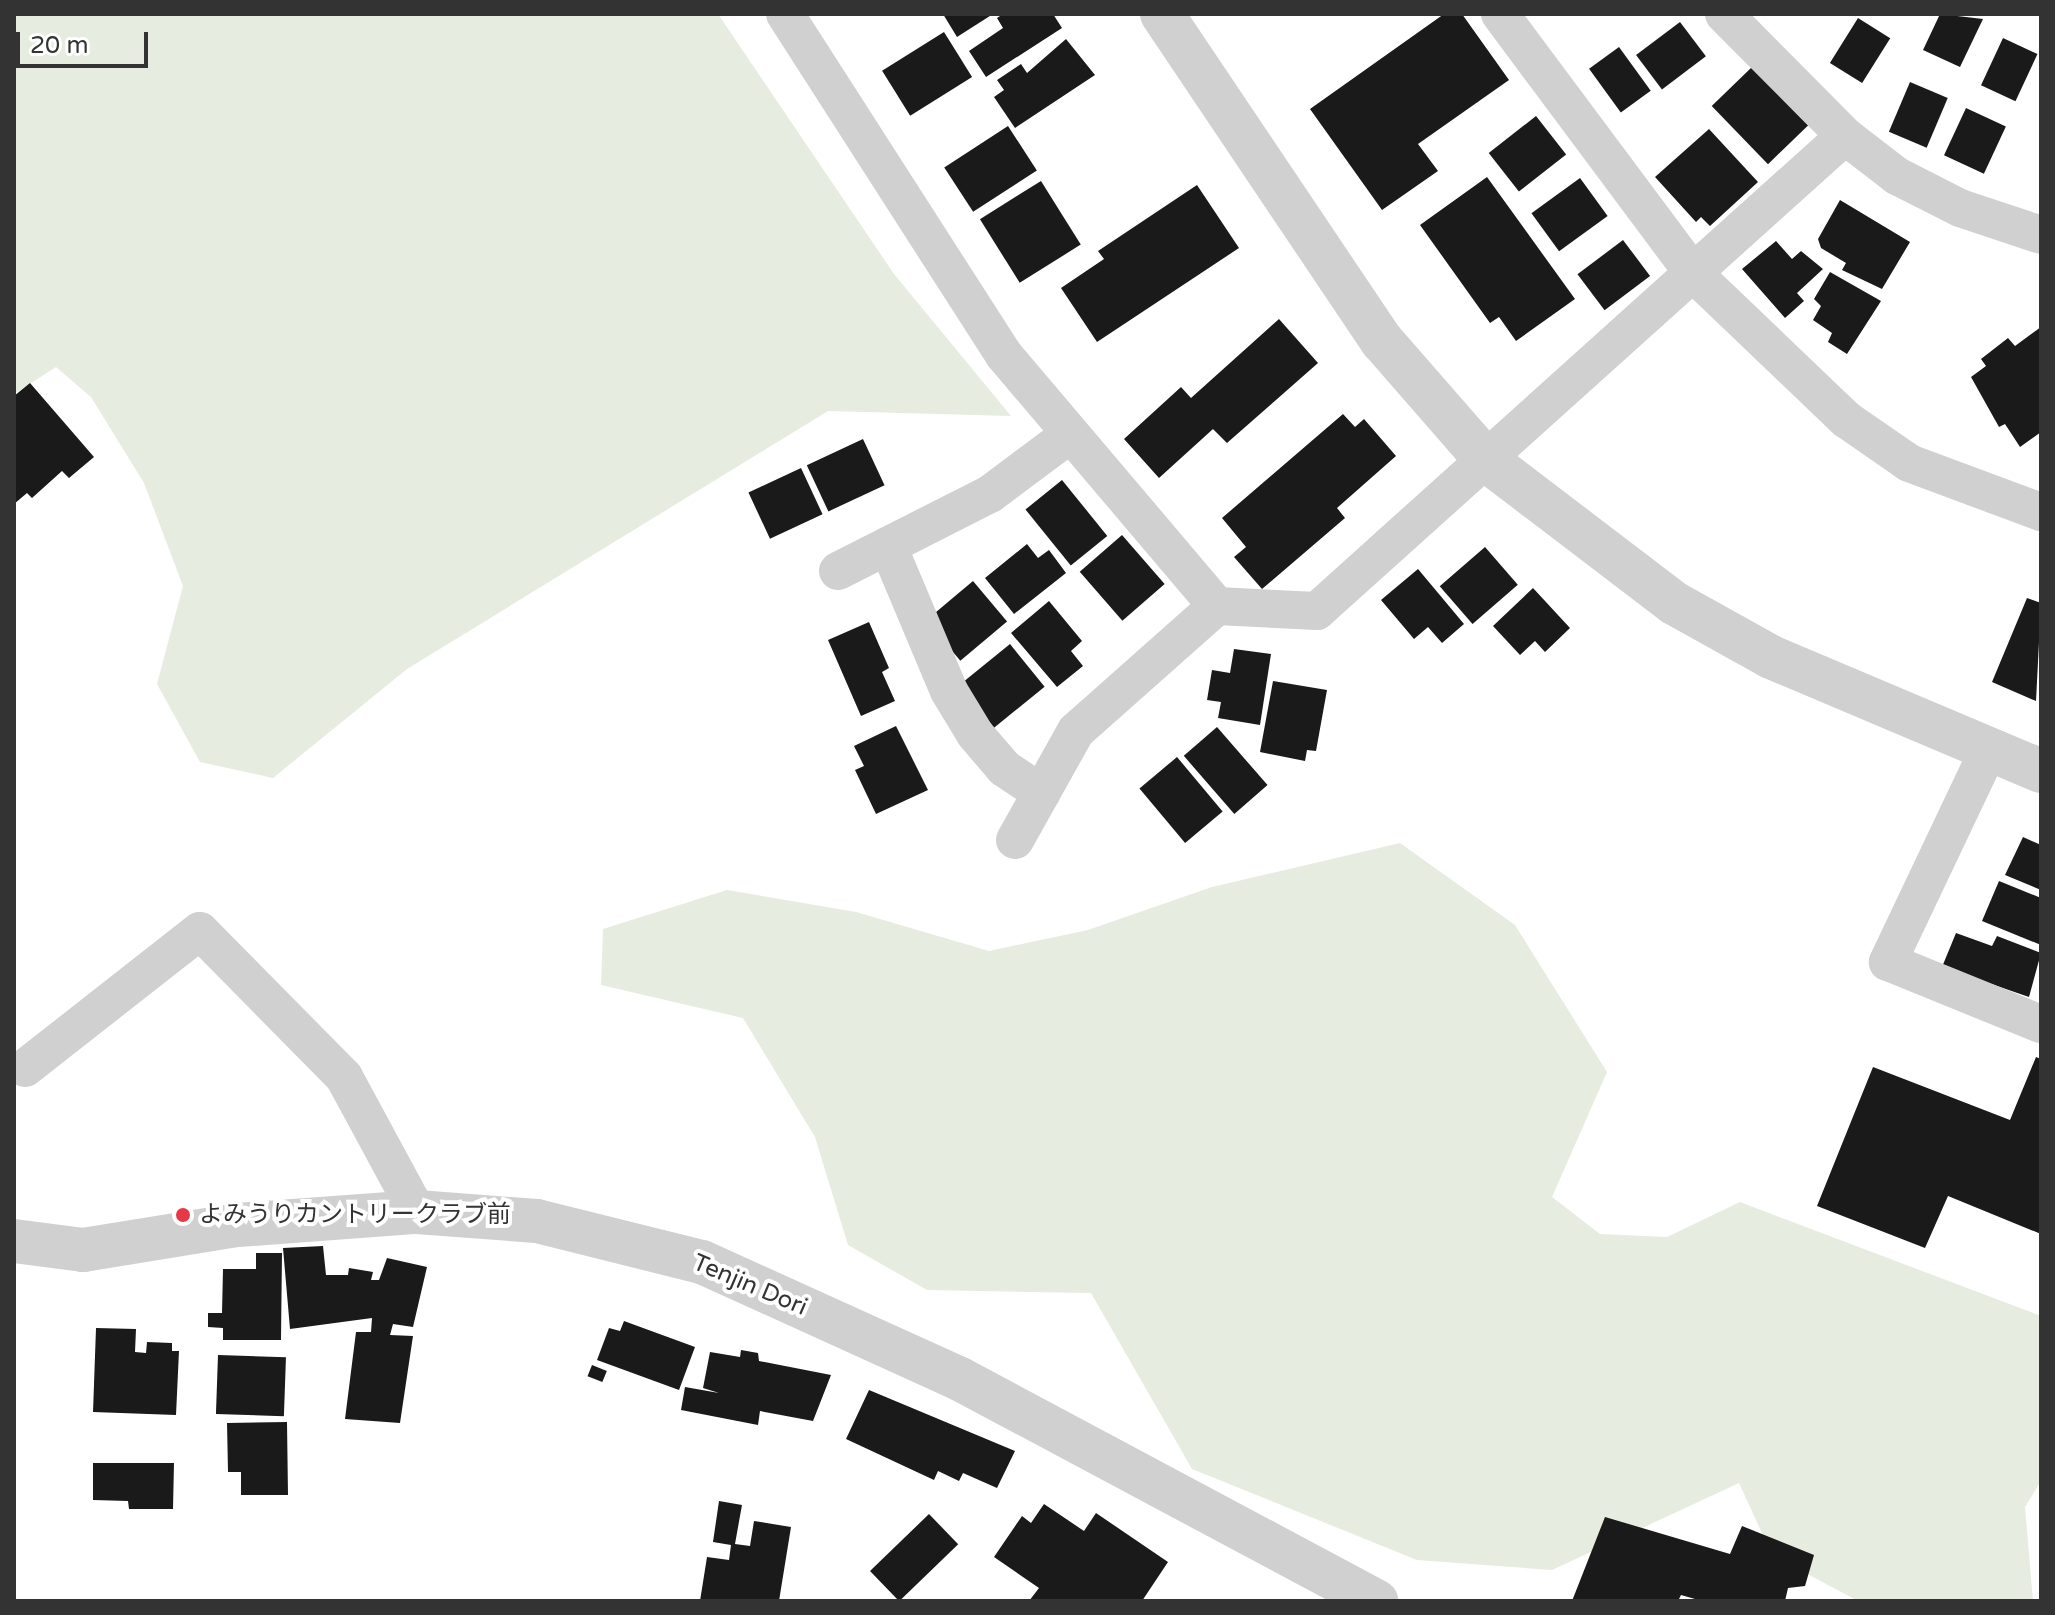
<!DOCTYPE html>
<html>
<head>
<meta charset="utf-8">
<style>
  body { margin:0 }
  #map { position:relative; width:2055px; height:1615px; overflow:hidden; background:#fff; font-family:"Varela Round","Noto Sans JP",sans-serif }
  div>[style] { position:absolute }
  .green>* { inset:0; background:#e6ecdf }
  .building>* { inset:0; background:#1a1a1a; transform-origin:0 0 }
  .minor>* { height:38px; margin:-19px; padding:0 19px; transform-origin:19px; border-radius:19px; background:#d0d0d0 }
  .tertiary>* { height:44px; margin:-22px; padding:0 22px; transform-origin:22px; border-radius:22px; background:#d0d0d0 }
  .dots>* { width:22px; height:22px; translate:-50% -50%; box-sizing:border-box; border:4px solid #fff; border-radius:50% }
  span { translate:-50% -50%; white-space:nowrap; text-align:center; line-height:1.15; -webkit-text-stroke:8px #fff; paint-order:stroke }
  .poi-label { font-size:24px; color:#333 }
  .left { translate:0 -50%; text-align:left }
  .street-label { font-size:24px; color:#333 }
  .frame { position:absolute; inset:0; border:16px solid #333; pointer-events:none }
  .scale { position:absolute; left:16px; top:32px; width:132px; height:36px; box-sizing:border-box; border:4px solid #333; border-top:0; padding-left:10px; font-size:24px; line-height:28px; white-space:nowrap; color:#333; -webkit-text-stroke:6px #fff; paint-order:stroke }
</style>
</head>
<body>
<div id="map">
  <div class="green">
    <div style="clip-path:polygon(14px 14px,718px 14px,894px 274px,1011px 416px,828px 411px,407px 669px,273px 778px,200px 762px,157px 684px,183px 586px,144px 483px,91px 397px,56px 367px,14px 394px)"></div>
    <div style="clip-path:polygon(1400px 843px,1515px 925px,1607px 1072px,1552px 1197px,1600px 1234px,1667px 1237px,1740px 1202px,2041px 1316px,2041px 1481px,2025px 1507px,2033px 1601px,1858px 1601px,1772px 1555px,1739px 1483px,1552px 1570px,1417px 1560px,1192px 1469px,1091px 1293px,927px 1290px,848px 1245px,815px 1137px,743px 1018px,601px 985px,603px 929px,727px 890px,856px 912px,989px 951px,1088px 930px,1212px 887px)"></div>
  </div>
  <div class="building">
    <div style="clip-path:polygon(943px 14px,993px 14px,957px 37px)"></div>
    <div style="clip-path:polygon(1003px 14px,1053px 14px,1062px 28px,986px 77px,969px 51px,1003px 28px,997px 18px)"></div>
    <div style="clip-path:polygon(1444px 14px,1462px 14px,1509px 80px,1418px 144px,1438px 171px,1382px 210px,1310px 109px)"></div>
    <div style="clip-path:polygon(1940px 14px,1983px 19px,1960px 67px,1923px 50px)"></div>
    <div style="left:1858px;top:18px;width:38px;height:53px;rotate:32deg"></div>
    <div style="left:1680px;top:22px;width:43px;height:55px;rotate:53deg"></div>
    <div style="left:944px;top:32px;width:53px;height:73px;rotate:58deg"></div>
    <div style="left:2003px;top:38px;width:38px;height:52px;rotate:25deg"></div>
    <div style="clip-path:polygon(1066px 39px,1095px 75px,1015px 128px,994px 97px,1004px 90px,997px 80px,1021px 64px,1027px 73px)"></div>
    <div style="left:1619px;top:47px;width:54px;height:37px;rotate:54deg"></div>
    <div style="left:1752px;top:67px;width:81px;height:56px;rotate:46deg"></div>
    <div style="left:1910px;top:82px;width:41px;height:54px;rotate:23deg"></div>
    <div style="left:1966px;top:108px;width:44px;height:52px;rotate:25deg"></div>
    <div style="left:1536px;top:116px;width:49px;height:60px;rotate:52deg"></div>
    <div style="left:1008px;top:126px;width:53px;height:76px;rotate:57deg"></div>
    <div style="clip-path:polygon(1709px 129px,1758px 182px,1710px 226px,1701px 217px,1696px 222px,1655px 177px)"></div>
    <div style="clip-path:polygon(1487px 177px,1575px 299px,1516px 341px,1499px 317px,1490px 323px,1420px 225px)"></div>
    <div style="left:1580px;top:178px;width:47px;height:60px;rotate:54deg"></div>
    <div style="left:1041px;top:181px;width:75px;height:72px;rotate:58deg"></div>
    <div style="clip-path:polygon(1197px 185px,1239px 248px,1097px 342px,1061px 288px,1104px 259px,1098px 251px)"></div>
    <div style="clip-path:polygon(1840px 200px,1910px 242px,1882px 289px,1842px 270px,1846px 263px,1821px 248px,1818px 239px)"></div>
    <div style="left:1623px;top:240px;width:45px;height:57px;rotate:53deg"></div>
    <div style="clip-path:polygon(1776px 241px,1792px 259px,1801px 251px,1823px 269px,1797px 293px,1804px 301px,1785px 318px,1742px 269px)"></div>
    <div style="clip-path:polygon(1830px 272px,1881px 301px,1847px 354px,1828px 342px,1832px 333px,1813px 320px,1821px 306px,1814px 299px)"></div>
    <div style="clip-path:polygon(1279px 319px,1318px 363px,1227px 443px,1213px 429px,1159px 478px,1124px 439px,1181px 387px,1191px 398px)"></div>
    <div style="clip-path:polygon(2041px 327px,2041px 432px,2020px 447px,2005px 424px,1999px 427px,1971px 377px,1986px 366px,1981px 359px,2008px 338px,2015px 346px)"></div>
    <div style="clip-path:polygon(30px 383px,94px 457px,69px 478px,62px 471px,32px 498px,27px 493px,14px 504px,14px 396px)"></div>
    <div style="clip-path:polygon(1343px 414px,1355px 427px,1364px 419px,1396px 456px,1337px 508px,1345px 518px,1262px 589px,1234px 557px,1246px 547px,1222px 518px)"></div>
    <div style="left:863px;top:439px;width:51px;height:62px;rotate:65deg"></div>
    <div style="left:801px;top:468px;width:51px;height:58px;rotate:65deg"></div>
    <div style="left:1062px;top:480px;width:72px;height:47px;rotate:51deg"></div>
    <div style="left:1122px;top:535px;width:65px;height:56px;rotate:49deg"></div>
    <div style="clip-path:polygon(1027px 544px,1038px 558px,1049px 550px,1066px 573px,1014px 614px,985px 578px)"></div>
    <div style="left:1485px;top:547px;width:50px;height:60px;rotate:49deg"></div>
    <div style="clip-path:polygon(1418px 569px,1464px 624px,1442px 643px,1428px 627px,1414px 639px,1381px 600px)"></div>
    <div style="left:973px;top:581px;width:53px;height:61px;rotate:50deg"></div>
    <div style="clip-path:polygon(1533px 588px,1570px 628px,1545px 652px,1535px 641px,1520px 655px,1493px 626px)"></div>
    <div style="clip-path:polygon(2027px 598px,2041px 603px,2036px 701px,1992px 682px)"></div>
    <div style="clip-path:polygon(1049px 601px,1082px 641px,1071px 651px,1083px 666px,1057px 687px,1011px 633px)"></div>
    <div style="clip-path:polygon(869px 622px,889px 668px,882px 672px,895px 701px,861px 716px,828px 640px)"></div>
    <div style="left:1010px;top:644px;width:55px;height:67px;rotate:51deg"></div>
    <div style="clip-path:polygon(1234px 649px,1271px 654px,1260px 725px,1218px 718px,1221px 702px,1207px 700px,1212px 670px,1230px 673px)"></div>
    <div style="clip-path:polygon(1273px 681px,1327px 690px,1316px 751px,1307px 750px,1305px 761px,1260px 752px)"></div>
    <div style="clip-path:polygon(896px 726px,928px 790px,876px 814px,855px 770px,864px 766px,854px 746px)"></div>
    <div style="left:1217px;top:727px;width:77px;height:44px;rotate:49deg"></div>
    <div style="left:1177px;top:757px;width:71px;height:49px;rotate:50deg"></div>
    <div style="clip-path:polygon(2023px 837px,2041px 845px,2041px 890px,2005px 875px)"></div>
    <div style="clip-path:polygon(1999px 881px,2041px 898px,2041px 945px,1982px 921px)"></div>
    <div style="clip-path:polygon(1956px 933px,1992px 946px,1997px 936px,2041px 953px,2029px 997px,1942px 967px)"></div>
    <div style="clip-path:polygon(2036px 1057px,2041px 1059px,2041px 1234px,1948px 1196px,1925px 1248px,1817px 1206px,1873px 1067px,2010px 1120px)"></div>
    <div style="clip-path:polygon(323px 1246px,326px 1275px,348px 1275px,349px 1268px,373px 1272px,371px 1280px,379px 1280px,387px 1258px,427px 1267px,413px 1327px,393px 1324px,390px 1335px,413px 1336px,400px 1423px,345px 1419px,356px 1332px,371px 1332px,372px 1318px,290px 1329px,283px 1248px)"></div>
    <div style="clip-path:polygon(256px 1253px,282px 1253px,281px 1340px,223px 1340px,223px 1328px,208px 1327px,208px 1313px,222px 1313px,223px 1269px,256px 1269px)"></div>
    <div style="clip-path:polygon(624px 1321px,695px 1347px,679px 1390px,597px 1360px,609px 1328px,620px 1331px)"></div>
    <div style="clip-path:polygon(96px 1328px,136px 1329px,135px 1352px,146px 1353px,147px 1342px,172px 1343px,172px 1351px,179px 1351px,176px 1415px,93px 1412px)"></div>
    <div style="clip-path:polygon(741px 1350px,758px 1353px,759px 1361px,831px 1375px,813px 1421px,760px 1411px,758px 1425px,681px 1410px,685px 1387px,719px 1393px,703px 1388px,710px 1352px,740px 1357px)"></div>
    <div style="left:218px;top:1355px;width:68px;height:59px;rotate:2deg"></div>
    <div style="left:592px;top:1365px;width:16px;height:12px;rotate:22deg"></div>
    <div style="clip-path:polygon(869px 1390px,1015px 1451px,997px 1488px,963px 1473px,959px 1481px,938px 1471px,934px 1480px,846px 1439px)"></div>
    <div style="clip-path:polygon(287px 1422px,288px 1495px,241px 1495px,241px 1472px,228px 1472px,227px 1423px)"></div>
    <div style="clip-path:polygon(93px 1463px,174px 1463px,173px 1509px,129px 1509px,128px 1501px,93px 1500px)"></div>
    <div style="clip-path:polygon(719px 1501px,742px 1505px,735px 1544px,750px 1546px,754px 1521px,791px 1527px,779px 1601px,700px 1601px,707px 1557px,729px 1560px,731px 1545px,713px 1542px)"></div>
    <div style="clip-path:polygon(1044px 1504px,1084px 1531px,1096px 1513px,1168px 1562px,1142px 1601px,1029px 1601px,1039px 1588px,994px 1557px,1022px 1516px,1031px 1523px)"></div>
    <div style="left:929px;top:1514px;width:42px;height:82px;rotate:46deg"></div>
    <div style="clip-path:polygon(1605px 1517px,1730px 1554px,1742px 1526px,1814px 1555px,1805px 1586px,1788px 1588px,1785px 1601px,1702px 1601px,1681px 1595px,1678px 1601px,1572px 1601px)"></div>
  </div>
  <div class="minor">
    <div style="left:785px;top:14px;width:405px;rotate:57.3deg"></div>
    <div style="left:1004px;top:355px;width:329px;rotate:49.7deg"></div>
    <div style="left:1217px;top:606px;width:100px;rotate:2.9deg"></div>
    <div style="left:1317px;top:611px;width:710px;rotate:-41.98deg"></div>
    <div style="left:1500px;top:14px;width:323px;rotate:53.3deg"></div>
    <div style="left:1693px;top:273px;width:213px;rotate:43.7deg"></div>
    <div style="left:1847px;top:420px;width:75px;rotate:34.7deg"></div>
    <div style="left:1909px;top:463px;width:141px;rotate:20.4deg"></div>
    <div style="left:1724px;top:14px;width:172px;rotate:45.2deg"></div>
    <div style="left:1845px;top:136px;width:66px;rotate:37.6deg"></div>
    <div style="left:1897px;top:176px;width:71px;rotate:26.9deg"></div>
    <div style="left:1960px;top:208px;width:85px;rotate:18.4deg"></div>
    <div style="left:888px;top:546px;width:157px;rotate:67.2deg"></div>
    <div style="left:949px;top:691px;width:50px;rotate:58.8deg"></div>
    <div style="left:975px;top:734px;width:45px;rotate:49.5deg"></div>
    <div style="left:1004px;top:768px;width:45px;rotate:34deg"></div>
    <div style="left:838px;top:571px;width:170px;rotate:-26.9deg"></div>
    <div style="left:990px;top:494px;width:99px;rotate:-36.8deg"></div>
    <div style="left:1989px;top:749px;width:236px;rotate:115.4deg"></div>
    <div style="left:1888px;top:962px;width:165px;rotate:22.1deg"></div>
    <div style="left:1015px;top:840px;width:125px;rotate:-60.8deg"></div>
    <div style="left:1076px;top:731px;width:188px;rotate:-41.6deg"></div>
    <div style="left:25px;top:1068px;width:222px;rotate:-38.1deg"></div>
    <div style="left:200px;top:931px;width:205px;rotate:45.4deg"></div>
    <div style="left:344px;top:1077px;width:153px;rotate:61.6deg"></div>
  </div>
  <div class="tertiary">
    <div style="left:1162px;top:14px;width:394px;rotate:56.1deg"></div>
    <div style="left:1382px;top:341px;width:157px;rotate:48.9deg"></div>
    <div style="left:1485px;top:459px;width:238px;rotate:37.3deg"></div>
    <div style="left:1674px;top:603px;width:111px;rotate:29.1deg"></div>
    <div style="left:1771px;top:657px;width:293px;rotate:22.9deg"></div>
    <div style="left:14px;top:1241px;width:70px;rotate:7.4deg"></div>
    <div style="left:83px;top:1250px;width:157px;rotate:-9.2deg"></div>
    <div style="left:238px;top:1225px;width:179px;rotate:-4.2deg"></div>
    <div style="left:417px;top:1212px;width:120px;rotate:4.3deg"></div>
    <div style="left:537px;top:1221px;width:170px;rotate:14deg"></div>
    <div style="left:702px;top:1262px;width:283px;rotate:24.4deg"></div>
    <div style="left:960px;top:1379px;width:472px;rotate:28.1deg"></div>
  </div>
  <div class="dots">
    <div style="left:183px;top:1215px;background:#e63946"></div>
  </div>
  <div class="poi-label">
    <span class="left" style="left:199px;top:1215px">よみうりカントリークラブ前</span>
  </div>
  <div class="street-label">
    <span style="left:750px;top:1285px;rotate:23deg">Tenjin Dori</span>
  </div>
  <div class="frame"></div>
  <div class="scale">20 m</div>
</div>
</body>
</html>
